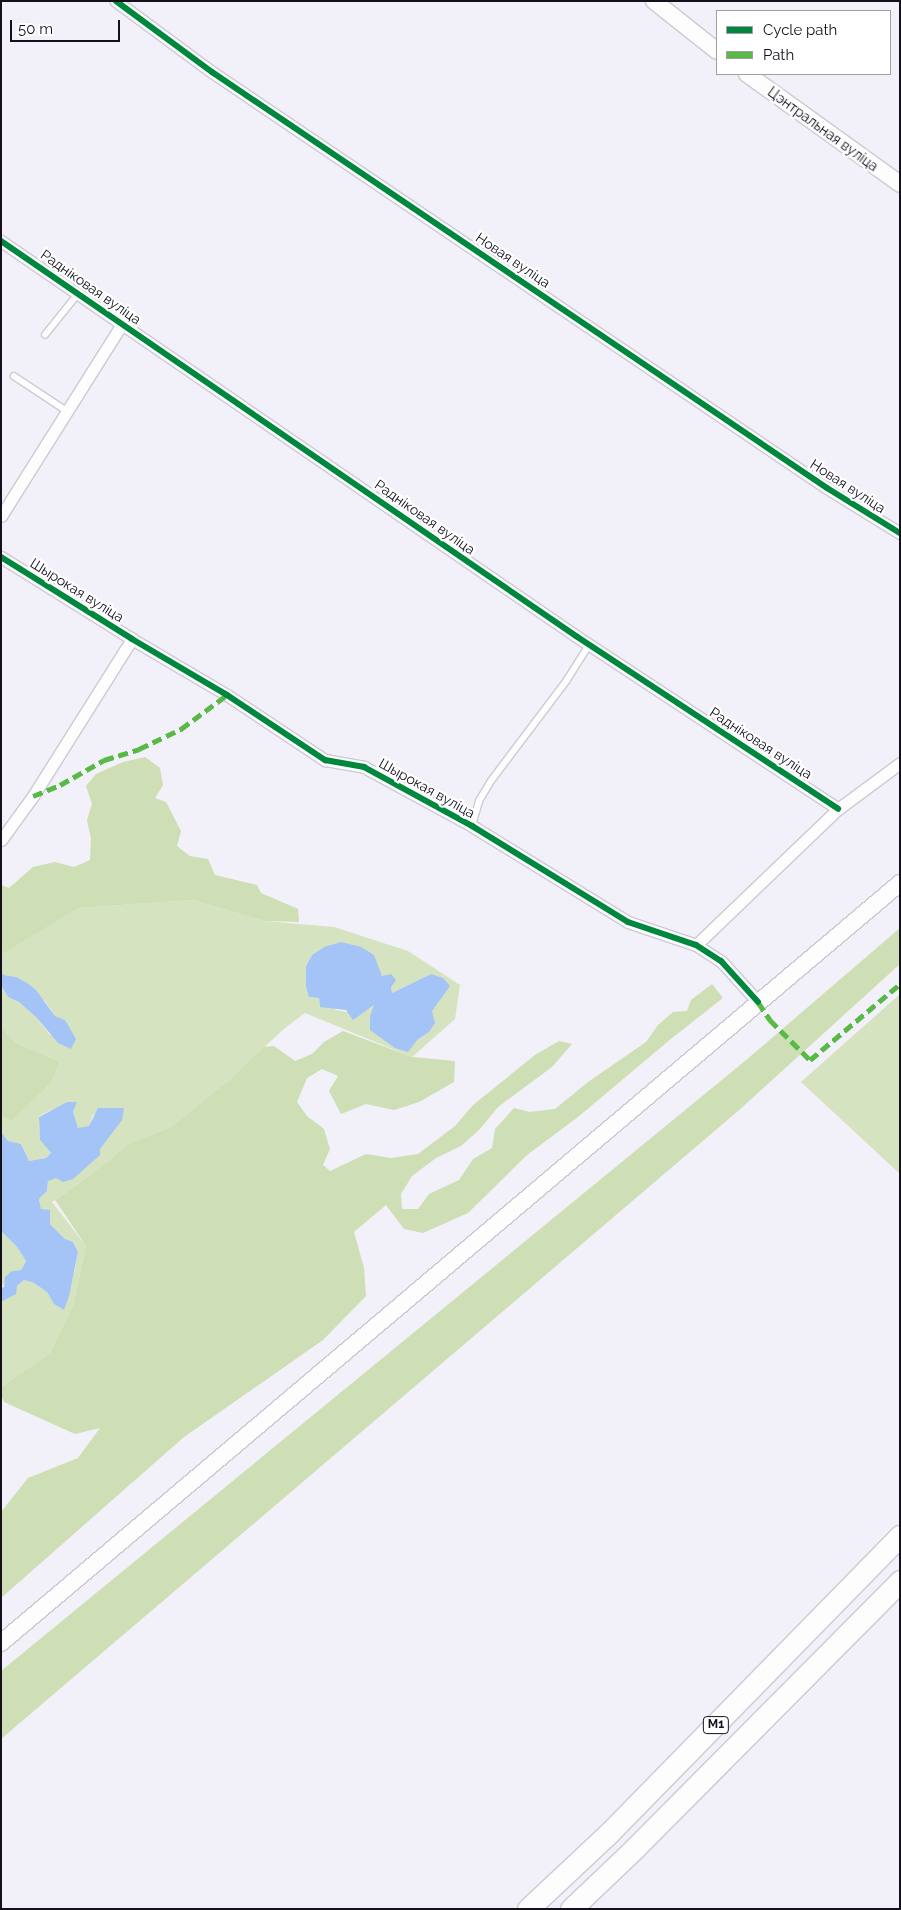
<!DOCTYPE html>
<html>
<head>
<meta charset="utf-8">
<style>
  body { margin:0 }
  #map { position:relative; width:901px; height:1910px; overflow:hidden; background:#f2f0f8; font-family:Raleway,sans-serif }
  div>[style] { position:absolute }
  .green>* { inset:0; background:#d5e3c0 }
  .forest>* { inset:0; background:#cedeb5 }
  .water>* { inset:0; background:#a4c3f6 }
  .roads { filter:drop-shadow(1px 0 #cdcad4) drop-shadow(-1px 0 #cdcad4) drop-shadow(0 1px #cdcad4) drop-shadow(0 -1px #cdcad4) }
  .lane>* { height:5.5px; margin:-2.75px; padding:0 2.75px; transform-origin:2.75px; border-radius:2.75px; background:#fdfdfe }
  .street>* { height:11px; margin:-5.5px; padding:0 5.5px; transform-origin:5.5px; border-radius:5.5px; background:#fdfdfe }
  .secondary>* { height:16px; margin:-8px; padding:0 8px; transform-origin:8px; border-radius:8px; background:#fdfdfe }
  .highway>* { height:21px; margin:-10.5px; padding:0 10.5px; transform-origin:10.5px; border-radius:10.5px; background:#fdfdfe }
  .quiet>* { height:5px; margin-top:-2.5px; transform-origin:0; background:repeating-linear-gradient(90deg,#58b947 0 10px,transparent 0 15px) }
  .cycleway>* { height:6px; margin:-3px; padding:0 3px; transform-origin:3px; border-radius:3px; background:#00873e }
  span { translate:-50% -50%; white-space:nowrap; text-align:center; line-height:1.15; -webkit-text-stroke:4.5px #fff; paint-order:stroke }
  .shield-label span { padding:1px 4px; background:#fff; border:1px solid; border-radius:4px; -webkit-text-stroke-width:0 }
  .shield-label { font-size:12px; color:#14101c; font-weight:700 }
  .street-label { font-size:14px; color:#14101c }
  .frame { position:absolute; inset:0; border:2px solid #14101c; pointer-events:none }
  .legend { position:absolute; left:716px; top:10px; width:175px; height:65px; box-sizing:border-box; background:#fff; border:1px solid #a19fa4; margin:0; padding:6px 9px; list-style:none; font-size:15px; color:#14101c }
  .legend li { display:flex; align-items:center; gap:10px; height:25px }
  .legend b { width:25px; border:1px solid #a19fa4 }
  .scale { position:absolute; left:10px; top:20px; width:110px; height:22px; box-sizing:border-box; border:2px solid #14101c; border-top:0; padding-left:6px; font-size:15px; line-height:18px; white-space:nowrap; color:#14101c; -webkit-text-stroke:4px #fff; paint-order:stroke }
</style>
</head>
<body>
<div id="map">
  <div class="green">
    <div style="clip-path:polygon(evenodd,193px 900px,265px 921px,334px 927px,408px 951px,460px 985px,455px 1019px,412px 1057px,305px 1013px,285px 1028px,229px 1080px,171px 1127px,130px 1143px,89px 1176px,52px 1202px,86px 1246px,73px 1306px,50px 1353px,1px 1387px,1px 1302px,24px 1280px,34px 1283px,47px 1292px,54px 1304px,64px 1310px,75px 1269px,78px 1252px,73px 1242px,65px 1239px,50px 1224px,41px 1209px,39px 1199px,47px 1191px,48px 1181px,100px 1149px,124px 1108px,113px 1109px,93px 1115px,89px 1126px,78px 1129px,73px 1112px,77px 1102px,51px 1110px,39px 1116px,40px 1140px,51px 1153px,46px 1158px,29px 1161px,21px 1144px,8px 1141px,1px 1132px,1px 1116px,12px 1121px,51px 1083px,60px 1062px,16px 1043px,1px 1027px,1px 985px,8px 997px,19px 1002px,37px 1018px,50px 1035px,68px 1026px,65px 1020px,55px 1016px,46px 1002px,16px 977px,4px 975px,1px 972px,1px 955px,77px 908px,193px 900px,324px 947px,374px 955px,377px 968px,391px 987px,392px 993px,431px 974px,432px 1011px,429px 1032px,417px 1040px,375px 1005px,359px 1014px,336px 1010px,331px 1006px,320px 1007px,319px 998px,309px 997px,306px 987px,306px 966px,312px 955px,324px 947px)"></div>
    <div style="clip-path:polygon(900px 994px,900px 1174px,801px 1082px)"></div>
    <div style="clip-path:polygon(1px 1231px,17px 1247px,26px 1261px,21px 1270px,12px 1271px,1px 1288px)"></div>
  </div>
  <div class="forest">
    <div style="clip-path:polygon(145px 757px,160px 768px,163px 785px,155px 798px,166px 802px,181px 831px,177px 846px,190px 856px,208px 859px,215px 875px,257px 885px,261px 893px,298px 909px,299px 922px,265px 921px,193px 900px,78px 908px,1px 955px,1px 885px,9px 888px,33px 867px,55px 862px,74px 867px,90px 860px,91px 839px,87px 820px,92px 804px,86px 786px,96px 774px,123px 762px)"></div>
    <div style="clip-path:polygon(900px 928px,900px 964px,738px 1111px,1px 1739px,1px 1671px,745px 1061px)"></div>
    <div style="clip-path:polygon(712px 984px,723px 998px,672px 1038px,578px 1117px,527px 1155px,468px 1213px,423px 1233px,404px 1229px,386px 1205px,354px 1232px,364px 1268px,366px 1296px,323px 1340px,184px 1437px,1px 1598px,1px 1512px,28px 1478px,78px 1458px,100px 1428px,75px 1434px,4px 1402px,1px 1395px,1px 1387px,50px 1353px,73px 1306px,86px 1246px,55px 1200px,89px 1176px,130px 1143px,171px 1127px,229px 1080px,264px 1047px,274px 1046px,295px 1061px,312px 1054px,324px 1042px,343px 1031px,412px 1057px,455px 1061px,454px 1082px,419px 1102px,394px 1110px,366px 1104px,341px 1114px,329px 1091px,338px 1076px,322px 1069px,307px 1078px,297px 1102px,307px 1116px,324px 1129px,330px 1149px,323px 1165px,330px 1171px,366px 1154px,391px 1158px,418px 1154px,455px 1126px,473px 1105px,535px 1055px,559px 1041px,572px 1044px,552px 1067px,498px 1107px,480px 1129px,461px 1146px,436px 1158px,412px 1176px,401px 1194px,402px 1209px,418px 1209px,429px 1194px,459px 1180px,473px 1159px,492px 1148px,495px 1129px,514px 1108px,530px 1112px,555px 1109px,588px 1082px,646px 1042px,658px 1025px,673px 1012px,687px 1011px,691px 1000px)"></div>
    <div style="clip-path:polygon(1px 1027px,16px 1043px,60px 1062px,51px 1083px,12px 1121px,1px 1116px)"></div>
  </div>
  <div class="water">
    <div style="clip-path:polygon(341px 942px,361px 947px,374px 955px,382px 976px,391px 974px,396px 980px,391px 987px,392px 993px,431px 974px,443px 978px,450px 986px,432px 1011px,435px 1023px,429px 1032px,417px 1040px,408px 1052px,395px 1048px,370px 1030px,370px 1016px,374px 1005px,353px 1020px,346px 1010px,320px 1007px,319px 998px,309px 997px,306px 987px,306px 966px,312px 955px,324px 947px)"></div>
    <div style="clip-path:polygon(1px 972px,4px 975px,16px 977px,27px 983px,36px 990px,55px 1016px,65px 1020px,76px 1039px,71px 1049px,58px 1043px,37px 1018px,19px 1002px,8px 997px,1px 985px)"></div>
    <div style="clip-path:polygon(67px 1102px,77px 1102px,73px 1112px,78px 1128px,89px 1126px,98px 1108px,124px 1108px,122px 1120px,100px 1149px,100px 1155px,73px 1179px,63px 1182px,56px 1178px,48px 1181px,47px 1191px,39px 1199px,41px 1209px,50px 1210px,50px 1224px,65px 1239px,73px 1242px,78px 1252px,69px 1296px,64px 1310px,54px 1304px,47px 1292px,34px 1283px,24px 1280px,17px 1286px,16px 1294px,1px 1302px,1px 1288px,4px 1287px,5px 1277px,12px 1271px,21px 1270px,26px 1261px,17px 1247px,1px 1231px,1px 1132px,8px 1141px,21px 1144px,29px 1161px,46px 1158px,51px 1153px,40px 1140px,39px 1117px)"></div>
  </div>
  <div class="roads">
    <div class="lane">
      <div style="left:45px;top:335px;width:53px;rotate:-51.2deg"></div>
      <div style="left:14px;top:376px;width:64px;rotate:33.4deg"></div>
      <div style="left:472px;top:826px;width:26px;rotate:-74deg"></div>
      <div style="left:479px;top:801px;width:23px;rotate:-59deg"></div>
      <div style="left:491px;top:781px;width:126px;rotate:-53deg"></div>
      <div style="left:567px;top:680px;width:41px;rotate:-57.8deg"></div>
    </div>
    <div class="street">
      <div style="left:116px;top:1px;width:119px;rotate:36.5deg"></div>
      <div style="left:212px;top:72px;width:742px;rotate:34.08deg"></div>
      <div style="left:827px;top:488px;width:86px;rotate:31.7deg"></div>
      <div style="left:1px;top:241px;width:698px;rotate:34.49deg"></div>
      <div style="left:576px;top:636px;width:314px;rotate:33.4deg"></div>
      <div style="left:1px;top:516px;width:227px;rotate:-57.8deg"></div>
      <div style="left:1px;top:557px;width:155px;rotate:32deg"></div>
      <div style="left:132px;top:639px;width:110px;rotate:30.5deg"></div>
      <div style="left:227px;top:695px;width:118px;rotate:33.6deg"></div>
      <div style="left:325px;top:760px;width:40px;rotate:10deg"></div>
      <div style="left:364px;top:767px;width:123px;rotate:28.6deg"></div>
      <div style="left:472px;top:826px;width:183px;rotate:31.6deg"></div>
      <div style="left:628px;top:922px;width:72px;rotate:18.7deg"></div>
      <div style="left:696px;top:945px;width:30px;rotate:33deg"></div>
      <div style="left:721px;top:961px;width:55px;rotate:47.9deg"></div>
      <div style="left:1px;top:840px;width:54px;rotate:-54deg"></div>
      <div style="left:33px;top:796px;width:186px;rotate:-57.8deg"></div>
      <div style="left:696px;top:945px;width:197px;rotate:-43.8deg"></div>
      <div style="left:838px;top:809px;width:77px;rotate:-36.6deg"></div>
    </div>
    <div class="secondary">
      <div style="left:654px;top:1px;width:80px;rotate:38.4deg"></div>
      <div style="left:747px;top:74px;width:188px;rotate:35.7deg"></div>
      <div style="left:1px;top:1643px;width:1177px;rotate:-40.21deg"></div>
    </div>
    <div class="highway">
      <div style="left:528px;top:1909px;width:111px;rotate:-43.2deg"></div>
      <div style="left:609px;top:1833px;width:416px;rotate:-45.6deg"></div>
      <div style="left:571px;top:1909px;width:87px;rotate:-43.6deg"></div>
      <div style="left:634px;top:1849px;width:378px;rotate:-45.2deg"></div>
    </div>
  </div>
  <div class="quiet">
    <div style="left:33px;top:796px;width:29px;rotate:-22deg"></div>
    <div style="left:60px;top:785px;width:51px;rotate:-29.6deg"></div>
    <div style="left:104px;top:760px;width:37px;rotate:-17deg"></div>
    <div style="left:139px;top:749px;width:47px;rotate:-25.5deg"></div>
    <div style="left:181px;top:729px;width:57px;rotate:-36.5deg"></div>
    <div style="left:758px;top:1002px;width:22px;rotate:56deg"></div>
    <div style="left:770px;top:1020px;width:57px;rotate:45deg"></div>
    <div style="left:810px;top:1060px;width:118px;rotate:-40.2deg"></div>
  </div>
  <div class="cycleway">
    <div style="left:116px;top:1px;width:119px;rotate:36.5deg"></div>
    <div style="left:212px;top:72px;width:742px;rotate:34.08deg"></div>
    <div style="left:827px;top:488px;width:86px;rotate:31.7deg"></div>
    <div style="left:1px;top:241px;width:698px;rotate:34.49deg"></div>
    <div style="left:576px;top:636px;width:314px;rotate:33.4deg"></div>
    <div style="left:1px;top:557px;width:155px;rotate:32deg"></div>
    <div style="left:132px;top:639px;width:110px;rotate:30.5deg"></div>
    <div style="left:227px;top:695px;width:118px;rotate:33.6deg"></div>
    <div style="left:325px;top:760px;width:40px;rotate:10deg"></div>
    <div style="left:364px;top:767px;width:123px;rotate:28.6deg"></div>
    <div style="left:472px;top:826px;width:183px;rotate:31.6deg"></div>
    <div style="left:628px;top:922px;width:72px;rotate:18.7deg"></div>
    <div style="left:696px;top:945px;width:30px;rotate:33deg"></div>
    <div style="left:721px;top:961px;width:55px;rotate:47.9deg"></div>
  </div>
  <div class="shield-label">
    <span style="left:716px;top:1725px">М1</span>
  </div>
  <div class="street-label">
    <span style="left:823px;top:129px;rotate:36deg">Цэнтральная вуліца</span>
    <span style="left:513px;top:260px;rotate:34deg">Новая вуліца</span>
    <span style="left:91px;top:287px;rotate:35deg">Радніковая вуліца</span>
    <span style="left:848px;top:486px;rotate:33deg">Новая вуліца</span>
    <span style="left:425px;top:517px;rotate:35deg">Радніковая вуліца</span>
    <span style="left:77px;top:590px;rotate:32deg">Шырокая вуліца</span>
    <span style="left:761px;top:743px;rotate:33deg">Радніковая вуліца</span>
    <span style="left:427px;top:788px;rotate:29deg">Шырокая вуліца</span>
  </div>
  <div class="frame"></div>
  <ul class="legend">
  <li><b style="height:6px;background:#00873e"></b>Cycle path</li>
  <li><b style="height:6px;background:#58b947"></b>Path</li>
  </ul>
  <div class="scale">50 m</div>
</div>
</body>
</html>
